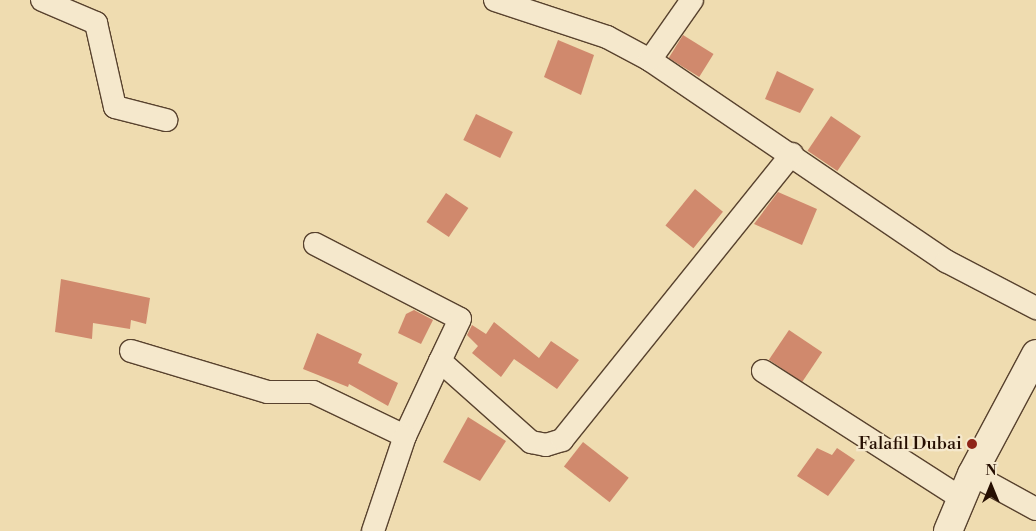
<!DOCTYPE html>
<html>
<head>
<meta charset="utf-8">
<style>
  body { margin:0 }
  #map { position:relative; width:1036px; height:531px; overflow:hidden; background:#efdcb0; font-family:"Libre Bodoni",serif }
  div>[style] { position:absolute }
  .building>* { inset:0; background:#d0896d; transform-origin:0 0 }
  .roads { filter:drop-shadow(1px 0 #58422e) drop-shadow(-1px 0 #58422e) drop-shadow(0 1px #58422e) drop-shadow(0 -1px #58422e) }
  .street>* { height:22px; margin:-11px; padding:0 11px; transform-origin:11px; border-radius:11px; background:#f5e8cc }
  .secondary>* { height:28px; margin:-14px; padding:0 14px; transform-origin:14px; border-radius:14px; background:#f5e8cc }
  .dots>* { width:14px; height:14px; translate:-50% -50%; box-sizing:border-box; border:2px solid #f5e8cc; border-radius:50% }
  span { translate:-50% -50%; white-space:nowrap; text-align:center; line-height:1.15; -webkit-text-stroke:4.5px #f5e8cc; paint-order:stroke }
  .poi-label { font-size:18px; color:#260f02 }
  .right { translate:-100% -50%; text-align:right }
  .north { position:absolute; left:966px; top:461px; width:50px; height:50px; -webkit-text-stroke:4px #f5e8cc; paint-order:stroke; rotate:0deg; font-size:14px; font-weight:700; line-height:20px; text-align:center; color:#260f02 }
  .north::after { content:''; display:block; margin:auto; width:18px; height:22px; background:#260f02; clip-path:polygon(50% 0,100% 100%,50% 72%,0 100%) }
</style>
</head>
<body>
<div id="map">
  <div class="building">
    <div style="left:683px;top:35px;width:36px;height:27px;rotate:32deg"></div>
    <div style="clip-path:polygon(558px 40px,594px 55px,581px 95px,544px 77px)"></div>
    <div style="clip-path:polygon(777px 71px,814px 89px,800px 113px,765px 99px)"></div>
    <div style="left:476px;top:114px;width:41px;height:29px;rotate:26deg"></div>
    <div style="left:831px;top:116px;width:36px;height:42px;rotate:34deg"></div>
    <div style="left:695px;top:189px;width:36px;height:47px;rotate:39deg"></div>
    <div style="clip-path:polygon(778px 192px,817px 209px,802px 245px,754px 224px)"></div>
    <div style="left:446px;top:193px;width:27px;height:35px;rotate:34deg"></div>
    <div style="clip-path:polygon(61px 279px,150px 298px,146px 324px,131px 320px,130px 329px,93px 323px,92px 339px,55px 332px)"></div>
    <div style="clip-path:polygon(414px 310px,433px 320px,421px 344px,398px 333px,406px 314px)"></div>
    <div style="clip-path:polygon(494px 322px,539px 358px,551px 341px,579px 360px,557px 389px,514px 359px,501px 377px,472px 353px,478px 346px,467px 335px,472px 325px,486px 334px)"></div>
    <div style="left:789px;top:330px;width:40px;height:36px;rotate:34deg"></div>
    <div style="clip-path:polygon(317px 333px,362px 354px,358px 363px,398px 383px,388px 406px,349px 384px,348px 387px,303px 369px)"></div>
    <div style="clip-path:polygon(468px 417px,506px 441px,480px 481px,443px 462px)"></div>
    <div style="left:583px;top:442px;width:58px;height:31px;rotate:38deg"></div>
    <div style="clip-path:polygon(817px 448px,832px 455px,837px 448px,855px 460px,828px 496px,797px 476px)"></div>
  </div>
  <div class="roads">
    <div class="street">
      <div style="left:42px;top:0;width:59px;rotate:23.1deg"></div>
      <div style="left:96px;top:23px;width:86px;rotate:77.3deg"></div>
      <div style="left:115px;top:107px;width:53px;rotate:14.3deg"></div>
      <div style="left:495px;top:0;width:118px;rotate:18.3deg"></div>
      <div style="left:607px;top:37px;width:49px;rotate:28.1deg"></div>
      <div style="left:650px;top:60px;width:358px;rotate:34.2deg"></div>
      <div style="left:946px;top:261px;width:102px;rotate:27.6deg"></div>
      <div style="left:650px;top:60px;width:73px;rotate:-55deg"></div>
      <div style="left:315px;top:244px;width:163px;rotate:27.3deg"></div>
      <div style="left:460px;top:319px;width:47px;rotate:115.5deg"></div>
      <div style="left:131px;top:351px;width:143px;rotate:16.7deg"></div>
      <div style="left:268px;top:392px;width:45px"></div>
      <div style="left:313px;top:392px;width:102px;rotate:25.6deg"></div>
      <div style="left:405px;top:436px;width:83px;rotate:-65deg"></div>
      <div style="left:440px;top:361px;width:122px;rotate:41.7deg"></div>
      <div style="left:531px;top:442px;width:15px;rotate:11deg"></div>
      <div style="left:546px;top:445px;width:17px;rotate:-17deg"></div>
      <div style="left:562px;top:440px;width:367px;rotate:-51.2deg"></div>
      <div style="left:763px;top:371px;width:237px;rotate:32.7deg"></div>
      <div style="left:972px;top:474px;width:73px;rotate:28.7deg"></div>
      <div style="left:373px;top:531px;width:100px;rotate:-71.4deg"></div>
    </div>
    <div class="secondary">
      <div style="left:948px;top:531px;width:62px;rotate:-67.2deg"></div>
      <div style="left:972px;top:474px;width:136px;rotate:-61.9deg"></div>
    </div>
  </div>
  <div class="dots">
    <div style="left:972px;top:444px;background:#8f2418"></div>
  </div>
  <div class="poi-label">
    <span class="right" style="left:962px;top:444px">Falafil Dubai</span>
  </div>
  <div class="north">N</div>
</div>
</body>
</html>
